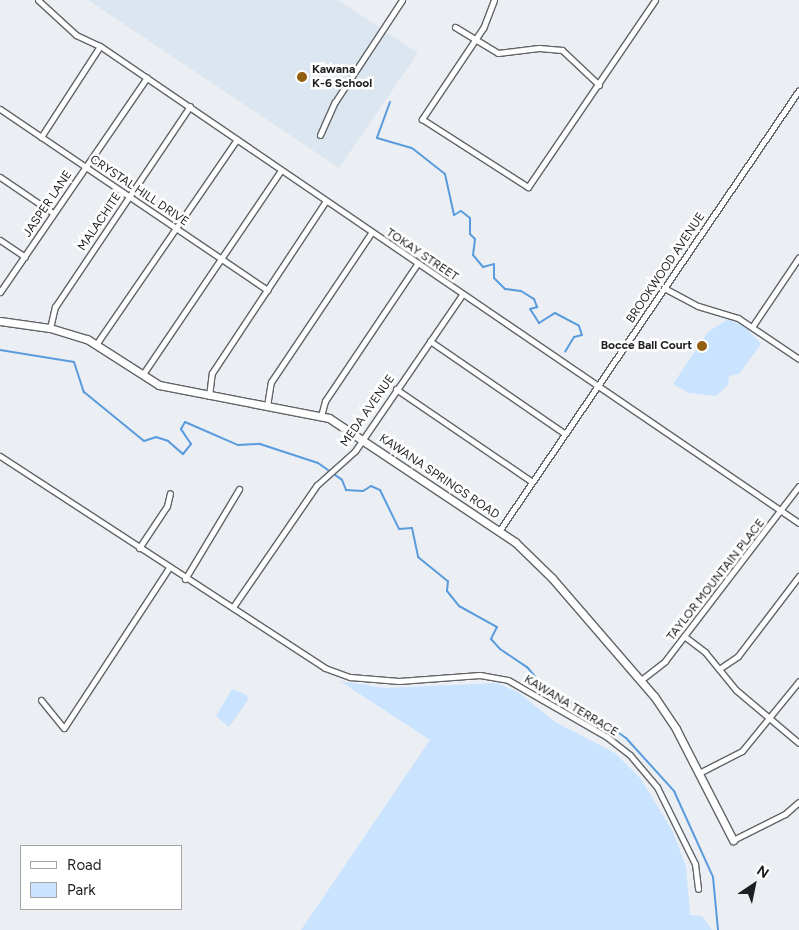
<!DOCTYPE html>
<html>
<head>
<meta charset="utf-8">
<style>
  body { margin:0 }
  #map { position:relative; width:799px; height:930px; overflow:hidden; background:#ebeff3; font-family:Figtree,sans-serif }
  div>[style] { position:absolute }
  .built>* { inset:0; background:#dce6f0 }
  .green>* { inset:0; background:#cae3ff }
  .stream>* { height:2px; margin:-1px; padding:0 1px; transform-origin:1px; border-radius:1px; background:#599bdd }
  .roads { filter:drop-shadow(1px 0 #616568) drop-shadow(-1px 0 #616568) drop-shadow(0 1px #616568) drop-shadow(0 -1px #616568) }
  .minor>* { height:5px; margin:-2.5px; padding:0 2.5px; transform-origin:2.5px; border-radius:2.5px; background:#fff }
  .tertiary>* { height:7px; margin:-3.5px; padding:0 3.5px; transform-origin:3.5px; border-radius:3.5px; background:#fff }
  .dots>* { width:14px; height:14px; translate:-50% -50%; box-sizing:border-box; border:2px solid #fff; border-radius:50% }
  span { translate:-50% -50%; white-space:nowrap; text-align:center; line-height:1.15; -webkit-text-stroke:5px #fff; paint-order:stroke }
  .poi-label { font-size:12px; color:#1e1f21; font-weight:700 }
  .left { translate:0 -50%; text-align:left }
  .right { translate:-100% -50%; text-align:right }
  .street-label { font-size:12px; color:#1e1f21 }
  .legend { position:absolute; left:20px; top:845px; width:162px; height:65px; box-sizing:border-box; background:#fff; border:1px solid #a5a5a6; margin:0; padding:6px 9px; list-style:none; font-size:15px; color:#1e1f21 }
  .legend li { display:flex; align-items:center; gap:10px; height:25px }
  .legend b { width:25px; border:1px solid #a5a5a6 }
  .north { position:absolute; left:729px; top:860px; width:50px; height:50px; -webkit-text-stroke:4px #fff; paint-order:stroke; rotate:34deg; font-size:14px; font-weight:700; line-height:20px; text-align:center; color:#1e1f21 }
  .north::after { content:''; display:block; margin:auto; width:18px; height:22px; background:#1e1f21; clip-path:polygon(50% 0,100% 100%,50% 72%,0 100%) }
</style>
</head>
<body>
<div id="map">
  <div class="built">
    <div style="clip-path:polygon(88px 0,338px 0,418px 53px,339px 168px)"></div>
  </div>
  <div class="green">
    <div style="clip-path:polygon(728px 319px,745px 327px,761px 344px,739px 374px,729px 376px,728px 385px,716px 396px,689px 393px,673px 384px,708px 332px)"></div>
    <div style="clip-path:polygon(340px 681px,385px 688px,496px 683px,518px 692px,555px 722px,615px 753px,641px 779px,673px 832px,686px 867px,690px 915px,702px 916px,712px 930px,301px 930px,430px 740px)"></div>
    <div style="clip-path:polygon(232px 689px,247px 695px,248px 700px,229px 727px,216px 716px)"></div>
  </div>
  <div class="stream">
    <div style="left:390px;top:102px;width:38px;rotate:110deg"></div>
    <div style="left:377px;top:138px;width:36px;rotate:16deg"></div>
    <div style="left:412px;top:148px;width:42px;rotate:38.2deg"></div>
    <div style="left:445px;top:174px;width:42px;rotate:77.6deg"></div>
    <div style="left:454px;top:215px;width:8px;rotate:-30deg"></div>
    <div style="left:461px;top:211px;width:11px;rotate:38deg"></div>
    <div style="left:470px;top:218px;width:16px;rotate:90deg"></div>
    <div style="left:470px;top:234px;width:7px;rotate:45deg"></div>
    <div style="left:475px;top:239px;width:16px;rotate:97deg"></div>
    <div style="left:473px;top:255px;width:16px;rotate:50deg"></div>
    <div style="left:483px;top:267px;width:11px;rotate:-15deg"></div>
    <div style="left:494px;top:264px;width:14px;rotate:90deg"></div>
    <div style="left:494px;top:278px;width:16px;rotate:45deg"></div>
    <div style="left:505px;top:289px;width:16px;rotate:7deg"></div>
    <div style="left:521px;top:291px;width:15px;rotate:32deg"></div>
    <div style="left:534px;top:299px;width:9px;rotate:69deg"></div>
    <div style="left:537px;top:307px;width:7px;rotate:164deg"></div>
    <div style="left:530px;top:309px;width:17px;rotate:57deg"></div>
    <div style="left:539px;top:323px;width:19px;rotate:-32deg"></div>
    <div style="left:555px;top:313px;width:27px;rotate:28deg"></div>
    <div style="left:579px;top:326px;width:9px;rotate:72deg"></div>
    <div style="left:582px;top:335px;width:8px;rotate:166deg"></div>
    <div style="left:574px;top:337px;width:17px;rotate:121deg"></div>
    <div style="left:0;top:350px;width:75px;rotate:9.2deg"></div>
    <div style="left:74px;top:362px;width:32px;rotate:72deg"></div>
    <div style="left:84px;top:392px;width:77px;rotate:39.2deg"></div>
    <div style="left:144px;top:441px;width:13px;rotate:-18deg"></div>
    <div style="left:156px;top:437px;width:13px;rotate:18deg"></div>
    <div style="left:168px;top:441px;width:20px;rotate:41deg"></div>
    <div style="left:183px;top:454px;width:13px;rotate:-51deg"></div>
    <div style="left:191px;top:444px;width:18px;rotate:-124deg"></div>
    <div style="left:181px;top:429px;width:8px;rotate:-60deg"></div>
    <div style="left:185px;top:422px;width:58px;rotate:23.5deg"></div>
    <div style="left:238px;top:445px;width:22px;rotate:-3deg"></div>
    <div style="left:260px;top:444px;width:61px;rotate:18.1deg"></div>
    <div style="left:318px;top:463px;width:29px;rotate:35deg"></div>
    <div style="left:342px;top:480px;width:11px;rotate:68deg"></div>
    <div style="left:346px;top:490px;width:17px;rotate:3deg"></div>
    <div style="left:363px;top:491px;width:9px;rotate:-32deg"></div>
    <div style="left:371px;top:486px;width:10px;rotate:24deg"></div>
    <div style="left:380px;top:490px;width:43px;rotate:64deg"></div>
    <div style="left:399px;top:529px;width:13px;rotate:-4deg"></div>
    <div style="left:412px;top:528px;width:30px;rotate:78deg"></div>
    <div style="left:418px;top:557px;width:38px;rotate:39deg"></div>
    <div style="left:448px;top:581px;width:10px;rotate:96deg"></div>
    <div style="left:447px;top:591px;width:19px;rotate:51deg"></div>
    <div style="left:459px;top:606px;width:43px;rotate:28.9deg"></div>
    <div style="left:497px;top:627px;width:13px;rotate:117deg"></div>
    <div style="left:491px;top:639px;width:13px;rotate:48deg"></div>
    <div style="left:500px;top:649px;width:32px;rotate:34deg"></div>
    <div style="left:527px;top:667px;width:45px;rotate:49.5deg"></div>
    <div style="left:556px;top:701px;width:24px;rotate:9deg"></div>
    <div style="left:580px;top:705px;width:57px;rotate:35.7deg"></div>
    <div style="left:626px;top:738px;width:72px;rotate:47.8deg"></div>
    <div style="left:674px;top:791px;width:94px;rotate:65.6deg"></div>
    <div style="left:713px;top:877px;width:53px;rotate:84.6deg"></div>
  </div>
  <div class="roads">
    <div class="minor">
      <div style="left:38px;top:0;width:52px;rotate:42.6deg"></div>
      <div style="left:76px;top:35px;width:26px;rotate:25deg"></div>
      <div style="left:100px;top:46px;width:846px;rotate:34.31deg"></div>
      <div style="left:494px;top:0;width:30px;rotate:111deg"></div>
      <div style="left:483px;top:28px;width:110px;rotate:123.8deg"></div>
      <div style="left:422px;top:119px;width:126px;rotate:32.7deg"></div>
      <div style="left:528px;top:187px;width:226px;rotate:-55.8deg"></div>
      <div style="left:455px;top:27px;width:50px;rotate:31.2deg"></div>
      <div style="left:498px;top:53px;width:41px;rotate:-7deg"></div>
      <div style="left:539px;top:48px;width:23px;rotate:5deg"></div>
      <div style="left:562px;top:50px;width:51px;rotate:43.4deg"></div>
      <div style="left:0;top:109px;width:323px;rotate:34.1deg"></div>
      <div style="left:320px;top:135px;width:36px;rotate:-66deg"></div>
      <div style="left:335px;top:102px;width:122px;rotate:-56.7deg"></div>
      <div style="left:41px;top:137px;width:108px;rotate:-57deg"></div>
      <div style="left:0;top:177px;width:64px;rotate:34.2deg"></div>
      <div style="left:0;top:240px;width:30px;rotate:34deg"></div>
      <div style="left:664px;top:288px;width:38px;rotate:28deg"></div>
      <div style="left:698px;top:306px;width:42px;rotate:16.7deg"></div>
      <div style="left:738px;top:318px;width:73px;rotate:33.9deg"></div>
      <div style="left:0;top:292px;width:260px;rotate:-55.6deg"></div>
      <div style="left:752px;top:327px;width:84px;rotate:-56.1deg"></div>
      <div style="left:50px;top:328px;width:22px;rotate:-77deg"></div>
      <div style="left:55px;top:307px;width:242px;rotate:-56.1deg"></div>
      <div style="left:430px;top:341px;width:163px;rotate:34.5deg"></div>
      <div style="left:97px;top:343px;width:247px;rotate:-55.5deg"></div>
      <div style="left:143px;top:374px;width:246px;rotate:-55.9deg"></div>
      <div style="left:396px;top:389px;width:163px;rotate:34.3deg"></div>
      <div style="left:209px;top:396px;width:23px;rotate:-83deg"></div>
      <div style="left:212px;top:373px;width:206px;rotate:-56.5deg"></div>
      <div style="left:267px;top:406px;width:24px;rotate:-81deg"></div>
      <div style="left:271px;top:382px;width:179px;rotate:-56.1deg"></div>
      <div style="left:321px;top:416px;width:16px;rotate:-75deg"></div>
      <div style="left:325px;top:401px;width:165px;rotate:-56.1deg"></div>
      <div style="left:0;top:456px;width:388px;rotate:33.1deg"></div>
      <div style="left:325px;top:668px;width:27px;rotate:20deg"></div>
      <div style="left:350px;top:677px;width:49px;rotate:4.7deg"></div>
      <div style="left:399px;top:681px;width:81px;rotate:-4.2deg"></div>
      <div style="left:480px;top:675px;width:28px;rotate:10deg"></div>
      <div style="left:508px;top:680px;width:114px;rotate:29.9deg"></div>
      <div style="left:607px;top:737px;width:29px;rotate:38deg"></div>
      <div style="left:630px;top:755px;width:42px;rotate:49.8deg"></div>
      <div style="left:657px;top:787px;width:86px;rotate:63.7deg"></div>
      <div style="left:695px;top:864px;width:25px;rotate:83deg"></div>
      <div style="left:499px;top:531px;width:533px;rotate:-55.77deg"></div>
      <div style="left:139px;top:548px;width:50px;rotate:-56.3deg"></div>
      <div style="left:167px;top:506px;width:13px;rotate:-77deg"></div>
      <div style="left:185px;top:579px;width:105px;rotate:-59deg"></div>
      <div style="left:233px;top:607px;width:148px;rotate:-55.5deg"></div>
      <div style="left:317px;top:485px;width:51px;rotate:-41.8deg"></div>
      <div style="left:355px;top:451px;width:189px;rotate:-55.6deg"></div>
      <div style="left:684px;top:636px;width:26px;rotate:37deg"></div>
      <div style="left:705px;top:652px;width:49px;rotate:50.8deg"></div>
      <div style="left:736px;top:690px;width:82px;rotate:40.1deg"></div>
      <div style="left:719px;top:669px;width:23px;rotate:-34deg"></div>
      <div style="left:738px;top:656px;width:101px;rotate:-52.7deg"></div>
      <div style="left:641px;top:680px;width:31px;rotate:-38deg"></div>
      <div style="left:665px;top:661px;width:220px;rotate:-52.6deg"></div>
      <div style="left:41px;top:700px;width:36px;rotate:51deg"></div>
      <div style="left:64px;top:728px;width:190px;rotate:-56.8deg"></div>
      <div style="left:699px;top:773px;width:48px;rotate:-27.1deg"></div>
      <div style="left:742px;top:751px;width:90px;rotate:-50.8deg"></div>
      <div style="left:733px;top:840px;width:58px;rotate:-26.6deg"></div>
      <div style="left:785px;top:814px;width:18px;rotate:-41deg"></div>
    </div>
    <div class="tertiary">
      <div style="left:0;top:321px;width:50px;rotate:8deg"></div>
      <div style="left:50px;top:328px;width:39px;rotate:17deg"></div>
      <div style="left:87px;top:339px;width:85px;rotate:32.6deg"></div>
      <div style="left:159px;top:385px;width:173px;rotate:11deg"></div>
      <div style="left:329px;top:418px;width:224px;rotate:33.7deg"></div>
      <div style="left:515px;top:542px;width:52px;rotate:44.2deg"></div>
      <div style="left:552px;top:578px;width:156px;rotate:49.2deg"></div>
      <div style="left:654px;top:696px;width:40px;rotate:56deg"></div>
      <div style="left:676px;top:729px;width:125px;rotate:62.8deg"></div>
    </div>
  </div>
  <div class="dots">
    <div style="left:302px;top:77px;background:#915f0f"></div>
    <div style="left:702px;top:346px;background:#915f0f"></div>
  </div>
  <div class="poi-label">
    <span class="left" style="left:312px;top:77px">Kawana<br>K-6 School</span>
    <span class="right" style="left:692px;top:346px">Bocce Ball Court</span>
  </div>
  <div class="street-label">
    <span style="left:139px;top:191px;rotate:34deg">CRYSTAL HILL DRIVE</span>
    <span style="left:48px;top:204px;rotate:-56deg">JASPER LANE</span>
    <span style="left:100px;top:222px;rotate:-56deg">MALACHITE</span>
    <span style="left:422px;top:255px;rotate:34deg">TOKAY STREET</span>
    <span style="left:666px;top:268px;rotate:-56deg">BROOKWOOD AVENUE</span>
    <span style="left:368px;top:411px;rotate:-55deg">MEDA AVENUE</span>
    <span style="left:439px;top:477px;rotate:34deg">KAWANA SPRINGS ROAD</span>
    <span style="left:716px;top:580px;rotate:-52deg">TAYLOR MOUNTAIN PLACE</span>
    <span style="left:571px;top:706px;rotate:31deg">KAWANA TERRACE</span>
  </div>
  <ul class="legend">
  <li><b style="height:6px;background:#fff"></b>Road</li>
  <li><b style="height:14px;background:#cae3ff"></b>Park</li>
  </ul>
  <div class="north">N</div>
</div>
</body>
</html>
